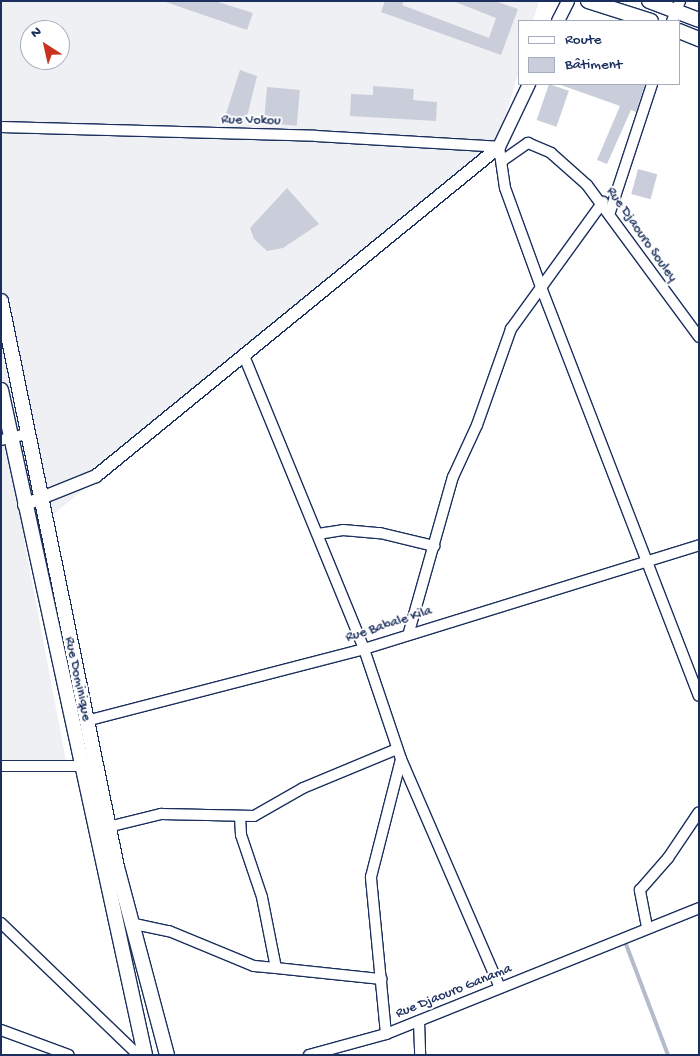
<!DOCTYPE html>
<html>
<head>
<meta charset="utf-8">
<style>
  body { margin:0 }
  #map { position:relative; width:700px; height:1056px; overflow:hidden; background:#fff; font-family:"Gochi Hand",sans-serif }
  div>[style] { position:absolute }
  .built>* { inset:0; background:#eff0f4 }
  .stream>* { height:4px; margin:-2px; padding:0 2px; transform-origin:2px; border-radius:2px; background:#b5bbca }
  .building>* { inset:0; background:#caceda; transform-origin:0 0 }
  .roads { filter:drop-shadow(1px 0 #1b2f5e) drop-shadow(-1px 0 #1b2f5e) drop-shadow(0 1px #1b2f5e) drop-shadow(0 -1px #1b2f5e) }
  .minor>* { height:10px; margin:-5px; padding:0 5px; transform-origin:5px; border-radius:5px; background:#fff }
  .tertiary>* { height:12px; margin:-6px; padding:0 6px; transform-origin:6px; border-radius:6px; background:#fff }
  .secondary>* { height:14px; margin:-7px; padding:0 7px; transform-origin:7px; border-radius:7px; background:#fff }
  span { translate:-50% -50%; white-space:nowrap; text-align:center; line-height:1.15; -webkit-text-stroke:4px #fff; paint-order:stroke }
  .street-label { font-size:14px; color:#1b2f5e }
  .frame { position:absolute; inset:0; border:2px solid #1b2f5e; pointer-events:none }
  .legend { position:absolute; left:518px; top:20px; width:162px; height:65px; box-sizing:border-box; background:#fff; border:1px solid #a4acbf; margin:0; padding:6px 9px; list-style:none; font-size:15px; color:#1b2f5e }
  .legend li { display:flex; align-items:center; gap:10px; height:25px }
  .legend b { width:25px; border:1px solid #a4acbf }
  .north { position:absolute; left:20px; top:20px; width:50px; height:50px; box-sizing:border-box; background:#fff; border:1px solid #a4acbf; border-radius:50%; rotate:325deg; font-size:14px; font-weight:700; line-height:20px; text-align:center; color:#1b2f5e }
  .north::after { content:''; display:block; margin:auto; width:18px; height:22px; background:#c8321e; clip-path:polygon(50% 0,100% 100%,50% 72%,0 100%) }
</style>
</head>
<body>
<div id="map">
  <div class="built">
    <div style="clip-path:polygon(evenodd,1px 1px,539px 1px,533px 21px,519px 21px,519px 71px,497px 144px,24px 539px,67px 766px,1px 764px,1px 1px,30px 30px,60px 30px,60px 60px,30px 60px,30px 30px)"></div>
  </div>
  <div class="stream">
    <div style="left:624px;top:939px;width:124px;rotate:69.2deg"></div>
  </div>
  <div class="building">
    <div style="clip-path:polygon(163px 1px,215px 1px,253px 13px,247px 30px)"></div>
    <div style="clip-path:polygon(385px 1px,404px 1px,402px 5px,489px 38px,496px 18px,453px 1px,495px 1px,518px 9px,501px 55px,381px 12px)"></div>
    <div style="clip-path:polygon(240px 70px,257px 76px,246px 121px,242px 122px,225px 117px)"></div>
    <div style="left:549px;top:84px;width:21px;height:38px;rotate:19deg"></div>
    <div style="clip-path:polygon(558px 84px,645px 84px,636px 112px,631px 110px,607px 164px,597px 160px,620px 106px)"></div>
    <div style="clip-path:polygon(373px 86px,414px 89px,413px 100px,437px 102px,436px 121px,350px 116px,351px 94px,373px 95px)"></div>
    <div style="left:267px;top:87px;width:33px;height:36px;rotate:5deg"></div>
    <div style="left:638px;top:169px;width:20px;height:26px;rotate:15deg"></div>
    <div style="clip-path:polygon(287px 188px,319px 224px,283px 248px,267px 251px,254px 239px,250px 228px)"></div>
  </div>
  <div class="roads">
    <div class="minor">
      <div style="left:672px;top:21px;width:22px;rotate:-68deg"></div>
      <div style="left:1px;top:127px;width:315px;rotate:1.6deg"></div>
      <div style="left:316px;top:136px;width:183px;rotate:3.4deg"></div>
      <div style="left:499px;top:147px;width:41px;rotate:81.7deg"></div>
      <div style="left:505px;top:188px;width:105px;rotate:70deg"></div>
      <div style="left:541px;top:287px;width:438px;rotate:68.9deg"></div>
      <div style="left:502px;top:161px;width:32px;rotate:-35deg"></div>
      <div style="left:528px;top:143px;width:25px;rotate:23deg"></div>
      <div style="left:551px;top:153px;width:48px;rotate:41.6deg"></div>
      <div style="left:587px;top:185px;width:189px;rotate:53.6deg"></div>
      <div style="left:610px;top:212px;width:135px;rotate:-71.8deg"></div>
      <div style="left:244px;top:356px;width:317px;rotate:67.7deg"></div>
      <div style="left:364px;top:649px;width:116px;rotate:71.4deg"></div>
      <div style="left:401px;top:759px;width:249px;rotate:66.6deg"></div>
      <div style="left:1px;top:440px;width:28px;rotate:-13deg"></div>
      <div style="left:318px;top:534px;width:25px;rotate:-9deg"></div>
      <div style="left:343px;top:530px;width:37px;rotate:5deg"></div>
      <div style="left:380px;top:533px;width:56px;rotate:13.5deg"></div>
      <div style="left:409px;top:632px;width:161px;rotate:-74.2deg"></div>
      <div style="left:453px;top:477px;width:57px;rotate:-65.2deg"></div>
      <div style="left:477px;top:425px;width:102px;rotate:-70.5deg"></div>
      <div style="left:511px;top:329px;width:157px;rotate:-54.1deg"></div>
      <div style="left:86px;top:721px;width:287px;rotate:-14.5deg"></div>
      <div style="left:364px;top:649px;width:351px;rotate:-17.2deg"></div>
      <div style="left:1px;top:766px;width:80px"></div>
      <div style="left:108px;top:827px;width:55px;rotate:-13.8deg"></div>
      <div style="left:161px;top:814px;width:93px;rotate:1.2deg"></div>
      <div style="left:254px;top:816px;width:56px;rotate:-29.7deg"></div>
      <div style="left:303px;top:788px;width:102px;rotate:-22.5deg"></div>
      <div style="left:1px;top:923px;width:190px;rotate:43.9deg"></div>
      <div style="left:130px;top:923px;width:40px;rotate:12deg"></div>
      <div style="left:169px;top:931px;width:92px;rotate:22.4deg"></div>
      <div style="left:254px;top:966px;width:22px;rotate:5deg"></div>
      <div style="left:276px;top:968px;width:72px;rotate:-101.2deg"></div>
      <div style="left:262px;top:897px;width:65px;rotate:-108.7deg"></div>
      <div style="left:241px;top:835px;width:18px;rotate:-93deg"></div>
      <div style="left:647px;top:927px;width:38px;rotate:-101deg"></div>
      <div style="left:640px;top:890px;width:43px;rotate:-48.8deg"></div>
      <div style="left:668px;top:858px;width:55px;rotate:-56deg"></div>
      <div style="left:276px;top:968px;width:106px;rotate:6deg"></div>
      <div style="left:419px;top:1021px;width:34px;rotate:88deg"></div>
      <div style="left:1px;top:1030px;width:72px;rotate:20.2deg"></div>
      <div style="left:386px;top:1034px;width:158px;rotate:-95.5deg"></div>
      <div style="left:371px;top:877px;width:122px;rotate:-75.7deg"></div>
      <div style="left:309px;top:1055px;width:80px;rotate:-15.3deg"></div>
      <div style="left:386px;top:1034px;width:337px;rotate:-21.9deg"></div>
    </div>
    <div class="tertiary">
      <div style="left:558px;top:21px;width:22px;rotate:-63deg"></div>
      <div style="left:24px;top:505px;width:78px;rotate:-21.9deg"></div>
      <div style="left:96px;top:476px;width:520px;rotate:-39.23deg"></div>
      <div style="left:499px;top:147px;width:70px;rotate:-64.5deg"></div>
    </div>
    <div class="secondary">
      <div style="left:588px;top:1px;width:66px;rotate:17.6deg"></div>
      <div style="left:649px;top:1px;width:53px;rotate:20.8deg"></div>
      <div style="left:679px;top:31px;width:22px;rotate:22deg"></div>
      <div style="left:1px;top:301px;width:578px;rotate:78.42deg"></div>
      <div style="left:117px;top:867px;width:195px;rotate:75.1deg"></div>
      <div style="left:1px;top:390px;width:680px;rotate:77.78deg"></div>
    </div>
  </div>
  <div class="street-label">
    <span style="left:251px;top:121px;rotate:1deg">Rue Vokou</span>
    <span style="left:641px;top:235px;rotate:55deg">Rue Djaouro Souley</span>
    <span style="left:389px;top:625px;rotate:-18deg">Rue Babale Kila</span>
    <span style="left:77px;top:679px;rotate:78deg">Rue Dominique</span>
    <span style="left:454px;top:992px;rotate:-22deg">Rue Djaouro Ganama</span>
  </div>
  <div class="frame"></div>
  <ul class="legend">
  <li><b style="height:6px;background:#fff"></b>Route</li>
  <li><b style="height:14px;background:#caceda"></b>Bâtiment</li>
  </ul>
  <div class="north">N</div>
</div>
</body>
</html>
